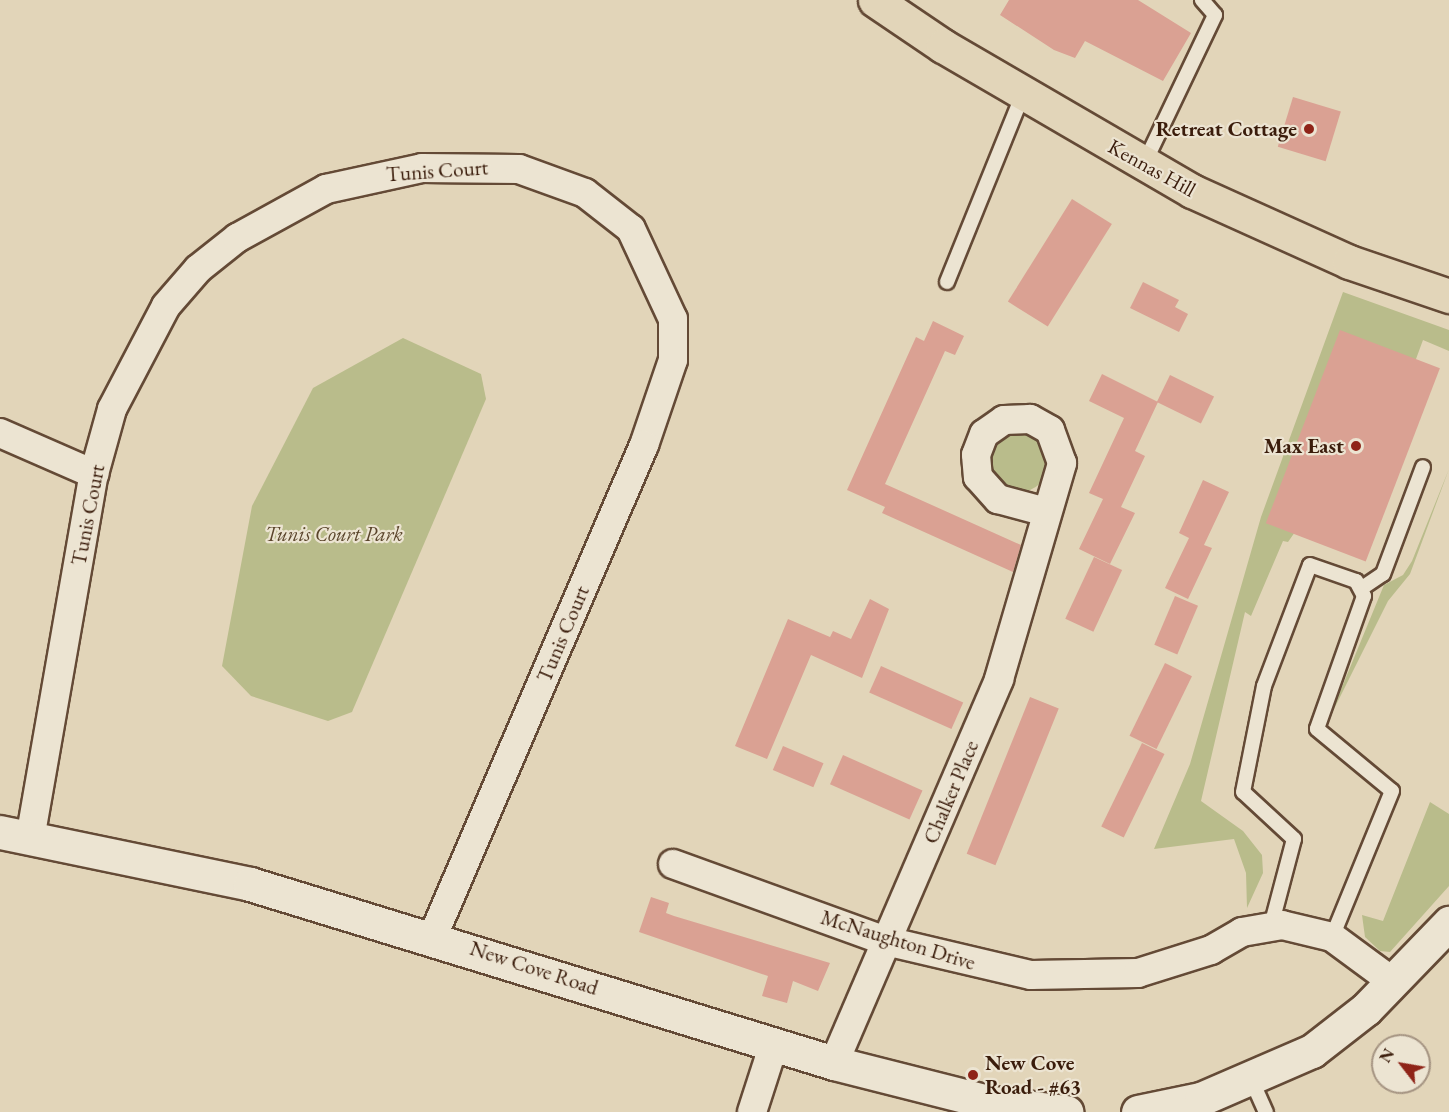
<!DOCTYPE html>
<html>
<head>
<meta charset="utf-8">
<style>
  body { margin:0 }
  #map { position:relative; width:1449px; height:1112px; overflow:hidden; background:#e2d5b9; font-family:"EB Garamond",serif }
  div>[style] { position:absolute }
  .green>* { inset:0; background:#b9bc8b }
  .round { border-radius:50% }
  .building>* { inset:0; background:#daa193; transform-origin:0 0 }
  .roads { filter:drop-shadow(2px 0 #644a36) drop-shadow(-2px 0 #644a36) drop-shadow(0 2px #644a36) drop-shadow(0 -2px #644a36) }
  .lane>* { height:14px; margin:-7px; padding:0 7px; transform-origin:7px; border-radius:7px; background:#ece4d2 }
  .street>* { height:28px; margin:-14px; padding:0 14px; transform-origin:14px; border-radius:14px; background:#ece4d2 }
  .secondary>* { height:33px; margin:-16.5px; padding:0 16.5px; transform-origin:16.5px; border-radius:16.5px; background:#ece4d2 }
  .primary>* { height:33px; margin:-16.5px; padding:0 16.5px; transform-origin:16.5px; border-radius:16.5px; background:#e2d5b9 }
  .dots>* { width:16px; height:16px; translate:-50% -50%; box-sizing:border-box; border:3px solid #ece4d2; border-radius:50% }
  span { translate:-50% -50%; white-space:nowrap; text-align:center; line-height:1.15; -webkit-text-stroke:4.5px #ece4d2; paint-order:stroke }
  .poi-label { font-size:21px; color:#3a1c0b; font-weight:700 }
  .right { translate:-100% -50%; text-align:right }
  .left { translate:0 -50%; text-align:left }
  .street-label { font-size:21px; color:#3a1c0b }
  .park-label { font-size:21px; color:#5a442b; font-style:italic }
  .north { position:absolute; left:1371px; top:1034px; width:60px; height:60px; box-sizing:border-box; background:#ece4d2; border:2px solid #a59482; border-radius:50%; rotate:301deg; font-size:16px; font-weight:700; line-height:24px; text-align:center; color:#3a1c0b }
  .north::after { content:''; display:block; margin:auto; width:21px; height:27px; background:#8f2418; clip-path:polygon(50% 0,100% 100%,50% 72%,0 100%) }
</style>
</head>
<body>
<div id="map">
  <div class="green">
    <div style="clip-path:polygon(1343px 292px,1449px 330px,1449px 351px,1423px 340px,1416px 359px,1288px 542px,1283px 541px,1251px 616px,1245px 612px,1201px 801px,1243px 831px,1262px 855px,1263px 873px,1247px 908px,1246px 873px,1234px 839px,1154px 849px,1190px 764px,1261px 517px)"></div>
    <div style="clip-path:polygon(403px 338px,481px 374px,486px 399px,352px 712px,328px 721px,251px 696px,222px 666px,252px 506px,313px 388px)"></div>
    <div class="round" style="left:989px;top:432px;width:60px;height:60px"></div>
    <div style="clip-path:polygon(1449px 469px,1410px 574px,1388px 601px,1328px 721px,1384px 585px,1403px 575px,1412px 561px)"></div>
    <div style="clip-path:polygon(1430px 802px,1449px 814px,1449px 886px,1390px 952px,1380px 951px,1365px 937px,1362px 915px,1383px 921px)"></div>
  </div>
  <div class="building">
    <div style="clip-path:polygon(1009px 0,1138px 0,1191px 33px,1163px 81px,1085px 41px,1075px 58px,1054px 50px,1000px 15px)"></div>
    <div style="left:1293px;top:97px;width:50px;height:52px;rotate:17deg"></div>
    <div style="left:1072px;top:199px;width:47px;height:121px;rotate:32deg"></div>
    <div style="clip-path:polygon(1143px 282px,1179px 300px,1175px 307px,1188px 314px,1179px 332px,1130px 308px)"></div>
    <div style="clip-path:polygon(933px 321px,964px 336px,955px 355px,945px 351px,885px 484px,1021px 545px,1013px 572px,882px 513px,885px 507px,847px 490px,916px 337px,924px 341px)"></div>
    <div style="left:1340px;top:330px;width:107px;height:207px;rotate:21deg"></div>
    <div style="clip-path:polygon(1102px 374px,1158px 402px,1135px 451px,1145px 456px,1121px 507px,1135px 513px,1110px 564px,1079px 549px,1103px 499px,1089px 493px,1124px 418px,1089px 401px)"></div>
    <div style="left:1170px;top:375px;width:49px;height:30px;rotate:26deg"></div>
    <div style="clip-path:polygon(1203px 480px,1229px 492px,1204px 545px,1212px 548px,1188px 599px,1165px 588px,1189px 538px,1179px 533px)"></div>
    <div style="left:1094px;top:557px;width:31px;height:68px;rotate:25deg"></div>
    <div style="left:1175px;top:596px;width:25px;height:53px;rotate:23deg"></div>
    <div style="clip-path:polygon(870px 599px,889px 609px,862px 678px,811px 655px,767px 759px,735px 746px,788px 619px,830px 637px,833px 631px,851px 639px)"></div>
    <div style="left:1165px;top:663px;width:30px;height:81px;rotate:26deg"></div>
    <div style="left:881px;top:666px;width:90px;height:29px;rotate:24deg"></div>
    <div style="left:1030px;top:697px;width:31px;height:169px;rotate:22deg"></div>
    <div style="left:1142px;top:743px;width:25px;height:93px;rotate:26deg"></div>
    <div style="left:783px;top:746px;width:44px;height:26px;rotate:23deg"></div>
    <div style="left:843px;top:755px;width:87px;height:32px;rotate:24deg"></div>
    <div style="clip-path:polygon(651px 897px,669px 903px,666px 913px,674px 916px,830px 963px,818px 991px,793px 981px,787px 1003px,762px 996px,768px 976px,639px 932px)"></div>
  </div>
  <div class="roads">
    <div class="lane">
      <div style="left:1144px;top:164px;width:165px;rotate:-64.5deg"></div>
      <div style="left:1215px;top:15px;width:20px;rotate:-131deg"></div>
      <div style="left:947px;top:282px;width:203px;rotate:-68deg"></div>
      <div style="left:1362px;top:588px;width:25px;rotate:-34deg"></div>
      <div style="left:1383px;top:574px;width:114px;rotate:-69.5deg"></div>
      <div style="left:1271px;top:926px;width:90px;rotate:-75.2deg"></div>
      <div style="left:1294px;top:839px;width:69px;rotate:-137.3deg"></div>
      <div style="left:1243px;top:792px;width:108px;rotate:-78.8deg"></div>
      <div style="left:1264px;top:686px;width:129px;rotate:-69.2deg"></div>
      <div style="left:1310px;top:565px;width:49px;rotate:19.2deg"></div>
      <div style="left:1356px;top:581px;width:17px;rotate:62deg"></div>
      <div style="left:1364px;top:596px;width:141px;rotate:109.5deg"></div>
      <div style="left:1317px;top:729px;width:97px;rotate:39.6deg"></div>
      <div style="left:1392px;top:791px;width:158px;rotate:112.3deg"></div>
      <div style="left:1252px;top:1081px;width:34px;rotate:66deg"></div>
    </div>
    <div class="street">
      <div style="left:0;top:433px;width:103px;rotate:23.6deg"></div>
      <div style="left:30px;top:839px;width:371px;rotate:-80.1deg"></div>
      <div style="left:94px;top:474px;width:67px;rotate:-74.5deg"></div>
      <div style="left:112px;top:409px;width:116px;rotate:-62.3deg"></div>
      <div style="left:166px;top:306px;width:49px;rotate:-49.1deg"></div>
      <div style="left:198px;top:269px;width:50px;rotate:-38.5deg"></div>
      <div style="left:237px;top:238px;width:102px;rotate:-28.8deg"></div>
      <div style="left:326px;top:189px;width:98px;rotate:-12.3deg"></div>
      <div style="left:422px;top:168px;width:97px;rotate:0.6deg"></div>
      <div style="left:519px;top:169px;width:70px;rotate:20deg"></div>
      <div style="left:585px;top:193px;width:58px;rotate:38deg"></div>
      <div style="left:631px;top:229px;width:99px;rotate:65deg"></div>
      <div style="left:673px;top:319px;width:41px;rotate:90deg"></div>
      <div style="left:673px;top:360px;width:90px;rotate:108.8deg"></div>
      <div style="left:644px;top:445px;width:534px;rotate:113.25deg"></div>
      <div style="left:673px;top:864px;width:226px;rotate:19.9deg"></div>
      <div style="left:886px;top:941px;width:149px;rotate:13.2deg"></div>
      <div style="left:1031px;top:975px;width:107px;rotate:-1.1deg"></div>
      <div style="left:1138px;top:973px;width:77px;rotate:-17.5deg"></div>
      <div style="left:1211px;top:950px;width:36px;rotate:-30deg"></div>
      <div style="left:1242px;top:932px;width:41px;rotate:-9.9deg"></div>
      <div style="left:1282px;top:925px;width:51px;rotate:13.5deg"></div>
      <div style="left:1332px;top:937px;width:76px;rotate:36.4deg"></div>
      <div style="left:834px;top:1063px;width:418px;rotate:-66.7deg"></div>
      <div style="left:999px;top:679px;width:225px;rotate:-73.7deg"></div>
      <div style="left:1062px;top:463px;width:35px;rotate:-110deg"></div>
      <div style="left:1050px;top:430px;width:23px;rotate:-151deg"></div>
      <div style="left:1030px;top:419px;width:26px;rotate:178deg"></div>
      <div style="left:1004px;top:420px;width:24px;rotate:145deg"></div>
      <div style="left:984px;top:434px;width:22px;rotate:111deg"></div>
      <div style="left:976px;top:455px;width:22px;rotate:85deg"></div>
      <div style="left:978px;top:477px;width:30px;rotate:48deg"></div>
      <div style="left:998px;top:499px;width:50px;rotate:15.2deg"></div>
      <div style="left:752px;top:1112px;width:71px;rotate:-72.1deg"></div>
    </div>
    <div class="secondary">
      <div style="left:0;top:832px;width:255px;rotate:11.7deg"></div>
      <div style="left:250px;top:884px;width:611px;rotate:17.04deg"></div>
      <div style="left:834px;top:1063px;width:163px;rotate:14.2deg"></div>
      <div style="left:992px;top:1103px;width:75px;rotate:6.9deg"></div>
      <div style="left:1138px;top:1112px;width:64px;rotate:-11.7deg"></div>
      <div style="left:1201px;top:1099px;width:121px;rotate:-23.4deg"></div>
      <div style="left:1312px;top:1051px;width:68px;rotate:-37.9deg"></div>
      <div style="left:1366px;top:1009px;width:120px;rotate:-46deg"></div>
    </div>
    <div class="primary">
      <div style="left:875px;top:0;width:82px;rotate:34.1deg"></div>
      <div style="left:943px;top:46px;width:288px;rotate:30.2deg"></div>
      <div style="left:1192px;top:191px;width:172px;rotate:24.3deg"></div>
      <div style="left:1349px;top:262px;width:106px;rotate:18.8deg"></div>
    </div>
  </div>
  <div class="dots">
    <div style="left:1309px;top:129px;background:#8f2418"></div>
    <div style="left:1356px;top:446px;background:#8f2418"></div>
    <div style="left:973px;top:1075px;background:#8f2418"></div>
  </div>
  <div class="poi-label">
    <span class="right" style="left:1297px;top:129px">Retreat Cottage</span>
    <span class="right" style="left:1344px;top:446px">Max East</span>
    <span class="left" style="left:985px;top:1075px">New Cove<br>Road - #63</span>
  </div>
  <div class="street-label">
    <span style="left:1152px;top:168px;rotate:29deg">Kennas Hill</span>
    <span style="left:437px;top:171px;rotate:-4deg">Tunis Court</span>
    <span style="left:88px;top:515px;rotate:-79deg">Tunis Court</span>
    <span style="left:563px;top:634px;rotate:-67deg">Tunis Court</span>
    <span style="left:951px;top:792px;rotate:-67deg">Chalker Place</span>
    <span style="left:898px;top:940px;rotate:17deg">McNaughton Drive</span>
    <span style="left:534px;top:968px;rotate:18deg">New Cove Road</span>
  </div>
  <div class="park-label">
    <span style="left:334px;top:534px">Tunis Court Park</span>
  </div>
  <div class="north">N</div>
</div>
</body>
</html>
